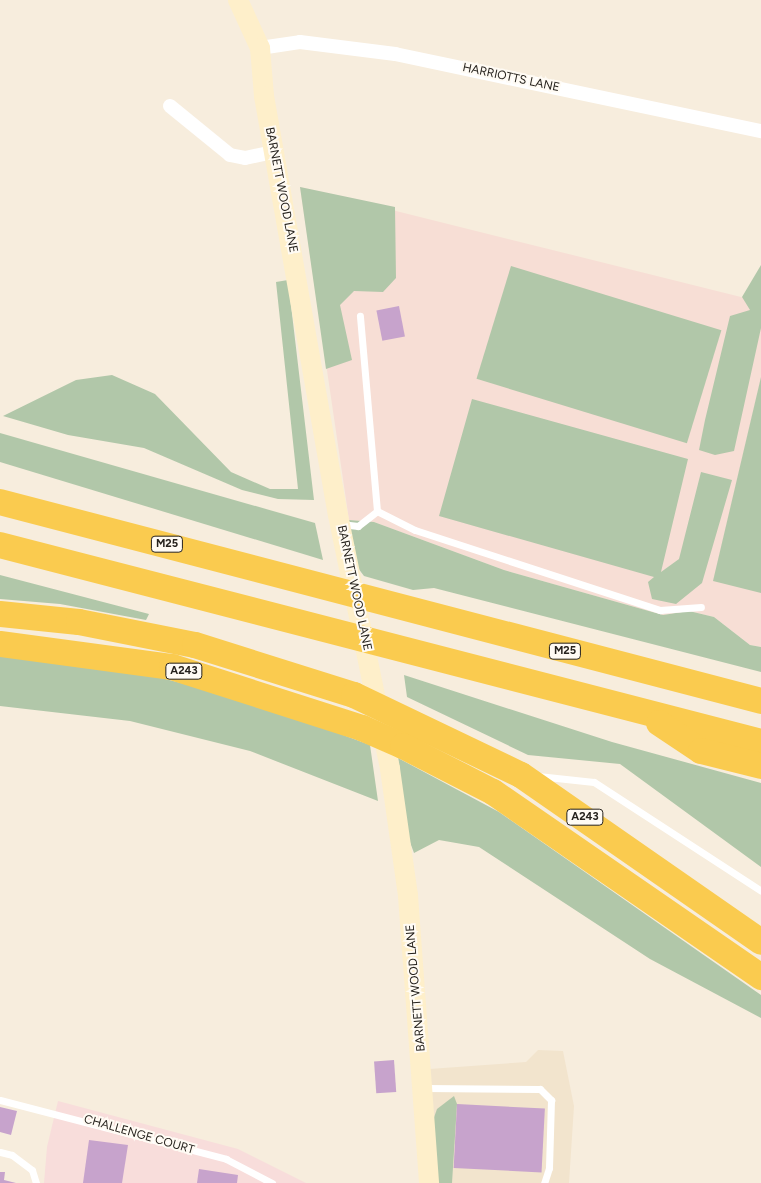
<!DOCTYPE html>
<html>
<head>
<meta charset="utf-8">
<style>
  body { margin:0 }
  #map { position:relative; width:761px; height:1183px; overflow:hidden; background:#f7eddd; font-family:Figtree,sans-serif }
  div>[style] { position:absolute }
  .commercial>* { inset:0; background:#f8dddb }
  .built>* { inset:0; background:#f2e4cd }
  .education>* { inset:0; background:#f7ded5 }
  .green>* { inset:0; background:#b1c7a9; transform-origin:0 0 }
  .building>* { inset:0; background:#c7a3cc; transform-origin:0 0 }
  .lane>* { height:7px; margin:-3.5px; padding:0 3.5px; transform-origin:3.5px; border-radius:3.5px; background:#fff }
  .street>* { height:14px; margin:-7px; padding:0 7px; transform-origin:7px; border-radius:7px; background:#fff }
  .secondary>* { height:20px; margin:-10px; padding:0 10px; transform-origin:10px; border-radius:10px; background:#feefca }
  .highway>* { height:26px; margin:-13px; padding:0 13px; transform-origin:13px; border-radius:13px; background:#facb4f }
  span { translate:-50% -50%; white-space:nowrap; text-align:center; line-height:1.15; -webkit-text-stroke:4px #fffbf4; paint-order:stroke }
  .shield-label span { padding:1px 4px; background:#fffbf4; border:1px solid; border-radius:4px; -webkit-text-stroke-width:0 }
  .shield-label { font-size:11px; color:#26221d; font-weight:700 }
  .street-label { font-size:12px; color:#26221d }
</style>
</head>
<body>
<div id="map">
  <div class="commercial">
    <div style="clip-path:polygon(58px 1101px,238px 1149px,306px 1183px,44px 1183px,47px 1147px)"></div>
  </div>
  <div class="built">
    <div style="clip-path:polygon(538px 1050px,563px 1051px,574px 1106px,569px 1183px,434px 1183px,429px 1069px,526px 1062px)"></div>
  </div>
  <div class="education">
    <div style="clip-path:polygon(300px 187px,761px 302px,761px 647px,750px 645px,714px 617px,689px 611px,663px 615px,504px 570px,374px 522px,349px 520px)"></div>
  </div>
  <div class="green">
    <div style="clip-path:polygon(300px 187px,395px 207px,396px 278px,383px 292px,354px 291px,340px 305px,352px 360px,326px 369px)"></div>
    <div style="clip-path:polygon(761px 265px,761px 328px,734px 451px,715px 455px,699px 450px,705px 420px,730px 316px,750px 310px,742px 297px)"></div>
    <div style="left:511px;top:266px;width:220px;height:118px;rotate:17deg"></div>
    <div style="clip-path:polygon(288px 280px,314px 500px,278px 499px,242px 490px,144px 448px,68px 435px,3px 416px,76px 380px,112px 375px,155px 394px,231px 472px,270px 489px,298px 489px,276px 282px)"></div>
    <div style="clip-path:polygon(761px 377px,761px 593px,713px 581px)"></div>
    <div style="clip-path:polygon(472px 399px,688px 459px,661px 572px,679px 559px,701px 472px,732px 480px,702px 583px,676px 604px,652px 599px,648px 582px,654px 577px,439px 516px)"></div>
    <div style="clip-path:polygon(0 433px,315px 523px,323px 560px,0 462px)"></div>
    <div style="clip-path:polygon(349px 520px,374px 522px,504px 570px,663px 615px,689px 611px,714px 617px,750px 645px,761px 647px,761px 672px,434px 588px,413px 590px,364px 576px,355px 564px)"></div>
    <div style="clip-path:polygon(0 575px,149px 614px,146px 620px,60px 604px,0 599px)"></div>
    <div style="clip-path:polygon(0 652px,118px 667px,252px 701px,370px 745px,378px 801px,250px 751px,130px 721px,0 706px)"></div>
    <div style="clip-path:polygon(404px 675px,612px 742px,761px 783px,761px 867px,620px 764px,528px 755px,407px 697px)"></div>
    <div style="clip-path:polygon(398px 758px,499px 812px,761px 995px,761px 1018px,650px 959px,479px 847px,439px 840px,414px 853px,407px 834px)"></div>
    <div style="clip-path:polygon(454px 1096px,457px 1104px,452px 1183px,434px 1183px,431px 1126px,437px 1109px)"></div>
  </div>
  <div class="building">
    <div style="left:399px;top:306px;width:31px;height:23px;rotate:79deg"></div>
    <div style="left:394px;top:1060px;width:32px;height:20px;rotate:86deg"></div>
    <div style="left:457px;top:1104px;width:88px;height:64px;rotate:3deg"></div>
    <div style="clip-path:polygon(0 1107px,17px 1111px,11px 1135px,0 1132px)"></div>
    <div style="clip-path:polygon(89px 1140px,128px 1145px,122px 1183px,83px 1183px)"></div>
    <div style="clip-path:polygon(199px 1169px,238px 1175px,237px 1183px,197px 1183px)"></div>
    <div style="clip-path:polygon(0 1172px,5px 1172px,4px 1180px,16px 1183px,0 1183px)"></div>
  </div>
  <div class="lane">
    <div style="left:377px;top:511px;width:42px;rotate:26.6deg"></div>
    <div style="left:415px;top:530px;width:258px;rotate:18.1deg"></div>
    <div style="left:660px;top:610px;width:41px;rotate:-4.2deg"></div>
    <div style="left:341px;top:524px;width:17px;rotate:7deg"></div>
    <div style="left:358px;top:526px;width:24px;rotate:-38deg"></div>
    <div style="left:377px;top:511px;width:196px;rotate:-95deg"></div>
    <div style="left:538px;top:776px;width:56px;rotate:6.1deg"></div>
    <div style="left:594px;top:782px;width:199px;rotate:33.1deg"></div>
    <div style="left:425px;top:1088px;width:115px;rotate:0.5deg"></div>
    <div style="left:540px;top:1089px;width:16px;rotate:45deg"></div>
    <div style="left:551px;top:1100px;width:68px;rotate:91.7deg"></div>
    <div style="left:549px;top:1168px;width:16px;rotate:108deg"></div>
    <div style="left:0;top:1100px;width:234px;rotate:14.6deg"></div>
    <div style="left:226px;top:1159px;width:52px;rotate:27.6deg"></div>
    <div style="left:0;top:1152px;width:12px;rotate:14deg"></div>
    <div style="left:12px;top:1155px;width:25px;rotate:37deg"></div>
    <div style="left:32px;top:1170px;width:14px;rotate:73deg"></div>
  </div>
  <div class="street">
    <div style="left:260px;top:48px;width:40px;rotate:-8.5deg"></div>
    <div style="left:300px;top:42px;width:96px;rotate:7.2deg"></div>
    <div style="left:395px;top:54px;width:374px;rotate:11.9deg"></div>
    <div style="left:170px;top:106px;width:77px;rotate:39.2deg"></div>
    <div style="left:230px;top:155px;width:15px;rotate:11deg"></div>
    <div style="left:245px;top:158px;width:30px;rotate:-12deg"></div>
  </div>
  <div class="secondary">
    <div style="left:238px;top:0;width:53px;rotate:65.4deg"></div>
    <div style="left:260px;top:48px;width:48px;rotate:85.2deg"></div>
    <div style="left:264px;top:96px;width:425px;rotate:80deg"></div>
    <div style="left:338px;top:515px;width:259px;rotate:78.4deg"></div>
    <div style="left:390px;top:769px;width:128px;rotate:81.9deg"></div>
    <div style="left:408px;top:896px;width:288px;rotate:85.8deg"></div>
  </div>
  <div class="highway">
    <div style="left:0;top:502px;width:787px;rotate:14.65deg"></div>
    <div style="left:0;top:545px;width:786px;rotate:14.51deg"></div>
    <div style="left:0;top:614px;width:79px;rotate:5.8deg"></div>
    <div style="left:79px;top:622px;width:118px;rotate:11.2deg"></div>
    <div style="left:195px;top:645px;width:167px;rotate:17.5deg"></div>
    <div style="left:354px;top:695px;width:185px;rotate:25.6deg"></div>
    <div style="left:521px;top:775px;width:292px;rotate:34.8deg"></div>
    <div style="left:0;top:644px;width:174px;rotate:7.6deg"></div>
    <div style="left:172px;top:667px;width:200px;rotate:17.8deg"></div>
    <div style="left:362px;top:728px;width:45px;rotate:23.7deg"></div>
    <div style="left:403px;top:746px;width:101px;rotate:27.1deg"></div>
    <div style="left:493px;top:792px;width:326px;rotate:34.6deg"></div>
    <div style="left:659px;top:723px;width:50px;rotate:33.7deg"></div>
    <div style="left:701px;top:751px;width:62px;rotate:14deg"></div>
  </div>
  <div class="shield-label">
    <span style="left:167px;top:544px">M25</span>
    <span style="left:565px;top:651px">M25</span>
    <span style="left:184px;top:671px">A243</span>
    <span style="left:585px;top:817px">A243</span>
  </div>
  <div class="street-label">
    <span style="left:511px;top:78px;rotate:12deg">HARRIOTTS LANE</span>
    <span style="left:281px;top:190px;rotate:79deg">BARNETT WOOD LANE</span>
    <span style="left:354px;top:588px;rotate:78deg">BARNETT WOOD LANE</span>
    <span style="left:416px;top:988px;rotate:-95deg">BARNETT WOOD LANE</span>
    <span style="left:139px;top:1135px;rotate:16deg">CHALLENGE COURT</span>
  </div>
</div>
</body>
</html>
